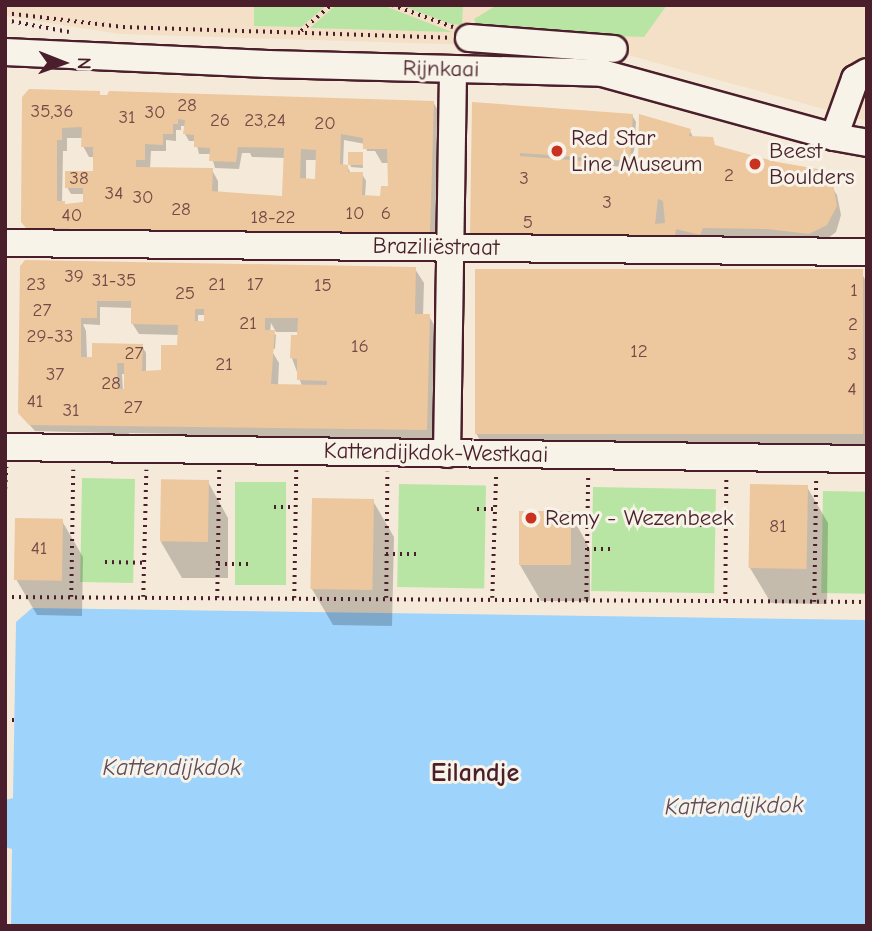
<!DOCTYPE html>
<html>
<head>
<meta charset="utf-8">
<style>
  body { margin:0 }
  #map { position:relative; width:872px; height:931px; overflow:hidden; background:#f5ead9; font-family:"Comic Neue",sans-serif }
  div>[style] { position:absolute }
  .built>* { inset:0; background:#f3e0c7 }
  .green>* { inset:0; background:#b8e5a3; transform-origin:0 0 }
  .water>* { inset:0; background:#9ed3fc }
  .shadow>* { inset:0; background:#0003 }
  .building>* { inset:0; background:#edc79d; transform-origin:0 0 }
  .path>* { height:3.5px; margin-top:-1.75px; transform-origin:0; background:repeating-linear-gradient(90deg,#4a1f2b 0 2px,transparent 0 7px) }
  .roads { filter:drop-shadow(2px 0 #4a1f2b) drop-shadow(-2px 0 #4a1f2b) drop-shadow(0 2px #4a1f2b) drop-shadow(0 -2px #4a1f2b) }
  .minor>* { height:26px; margin:-13px; padding:0 13px; transform-origin:13px; border-radius:13px; background:#f7f3e8 }
  .dots>* { width:19px; height:19px; translate:-50% -50%; box-sizing:border-box; border:4px solid #f7f3e8; border-radius:50% }
  span { translate:-50% -50%; white-space:nowrap; text-align:center; line-height:1.15; -webkit-text-stroke:6px #f7f3e8; paint-order:stroke }
  .number-label { font-size:19px; color:#734948 }
  .number-label span { -webkit-text-stroke-width:0 }
  .street-label { font-size:23px; color:#4a1f2b }
  .poi-label { font-size:23px; color:#4a1f2b }
  .left { translate:0 -50%; text-align:left }
  .water-label { font-size:24px; color:#5f4c5f; font-style:italic }
  .quarter-label { font-size:26px; color:#4a1f2b; font-weight:700 }
  .frame { position:absolute; inset:0; border:7px solid #4a1f2b; pointer-events:none }
  .north { position:absolute; left:28px; top:28px; width:70px; height:70px; -webkit-text-stroke:5px #f7f3e8; paint-order:stroke; rotate:91deg; font-size:19px; font-weight:700; line-height:28px; text-align:center; color:#4a1f2b }
  .north::after { content:''; display:block; margin:auto; width:24px; height:32px; background:#4a1f2b; clip-path:polygon(50% 0,100% 100%,50% 72%,0 100%) }
</style>
</head>
<body>
<div id="map">
  <div class="built">
    <div style="clip-path:polygon(5px 5px,867px 5px,867px 121px,606px 49px,120px 34px,5px 16px)"></div>
  </div>
  <div class="green">
    <div style="clip-path:polygon(254px 5px,327px 5px,301px 27px,254px 26px)"></div>
    <div style="clip-path:polygon(336px 5px,382px 5px,452px 32px,310px 28px)"></div>
    <div style="clip-path:polygon(400px 5px,463px 5px,462px 25px,451px 24px)"></div>
    <div style="clip-path:polygon(497px 5px,667px 5px,644px 37px,479px 31px,474px 19px)"></div>
    <div style="left:82px;top:478px;width:53px;height:104px;rotate:1deg"></div>
    <div style="left:235px;top:482px;width:51px;height:103px"></div>
    <div style="left:399px;top:484px;width:87px;height:103px;rotate:1deg"></div>
    <div style="left:593px;top:487px;width:123px;height:104px;rotate:1deg"></div>
    <div style="left:823px;top:491px;width:44px;height:102px;rotate:1deg"></div>
  </div>
  <div class="water">
    <div style="clip-path:polygon(32px 608px,867px 620px,867px 926px,11px 926px,12px 849px,5px 847px,5px 800px,13px 798px,16px 622px)"></div>
  </div>
  <div class="shadow">
    <div style="clip-path:polygon(evenodd,99px 93px,102px 97px,433px 102px,442px 117px,438px 249px,84px 235px,82px 231px,70px 230px,70px 238px,29px 233px,23px 221px,24px 98px,99px 93px,181px 126px,186px 126px,185px 134px,189px 141px,196px 141px,199px 154px,211px 154px,215px 168px,239px 169px,242px 153px,250px 153px,252px 157px,286px 158px,284px 202px,218px 193px,218px 181px,212px 170px,150px 169px,151px 151px,166px 151px,166px 140px,176px 141px,176px 130px,181px 130px,181px 126px,99px 93px,67px 138px,83px 138px,83px 146px,89px 157px,95px 157px,95px 173px,67px 187px,71px 194px,85px 194px,84px 204px,66px 206px,62px 202px,63px 151px,67px 151px,67px 138px,99px 93px,344px 140px,365px 144px,367px 151px,375px 151px,382px 163px,389px 163px,390px 188px,382px 197px,365px 197px,366px 181px,362px 174px,351px 174px,347px 166px,343px 166px,344px 140px,99px 93px,306px 160px,317px 160px,317px 180px,306px 180px,306px 160px,99px 93px,70px 226px,87px 227px,87px 230px,70px 230px,70px 226px)"></div>
    <div style="clip-path:polygon(474px 104px,632px 115px,636px 122px,633px 168px,612px 166px,612px 172px,637px 174px,690px 131px,693px 137px,715px 147px,824px 175px,837px 195px,841px 215px,836px 232px,823px 242px,480px 248px,472px 234px)"></div>
    <div style="clip-path:polygon(362px 154px,363px 168px,351px 167px,350px 164px)"></div>
    <div style="clip-path:polygon(evenodd,21px 267px,415px 269px,424px 283px,423px 316px,429px 316px,437px 330px,435px 444px,186px 442px,182px 434px,129px 433px,129px 437px,112px 437px,110px 433px,35px 431px,19px 413px,21px 267px,100px 307px,132px 308px,132px 323px,139px 334px,179px 335px,179px 347px,162px 372px,146px 372px,146px 353px,142px 346px,87px 358px,86px 331px,83px 324px,100px 325px,100px 307px,21px 267px,198px 315px,206px 315px,206px 322px,198px 322px,198px 315px,21px 267px,271px 323px,276px 332px,299px 332px,292px 358px,302px 386px,278px 386px,279px 363px,270px 348px,275px 349px,276px 335px,270px 332px,271px 323px,21px 267px,122px 374px,126px 374px,126px 391px,123px 391px,122px 374px)"></div>
    <div style="clip-path:polygon(862px 274px,867px 283px,867px 451px,482px 444px,476px 433px)"></div>
    <div style="clip-path:polygon(208px 482px,228px 518px,228px 578px,182px 578px,161px 542px)"></div>
    <div style="clip-path:polygon(807px 487px,828px 523px,827px 604px,771px 603px,750px 568px)"></div>
    <div style="clip-path:polygon(373px 501px,394px 537px,392px 626px,333px 625px,312px 589px)"></div>
    <div style="clip-path:polygon(570px 513px,590px 549px,590px 601px,541px 601px,520px 565px)"></div>
    <div style="clip-path:polygon(62px 521px,83px 557px,82px 616px,37px 615px,16px 579px)"></div>
  </div>
  <div class="building">
    <div style="clip-path:polygon(evenodd,29px 89px,100px 91px,100px 95px,107px 95px,109px 91px,434px 101px,430px 234px,26px 228px,21px 222px,22px 97px,29px 89px,178px 119px,185px 120px,183px 134px,194px 135px,194px 147px,210px 148px,209px 161px,236px 162px,238px 147px,284px 148px,282px 196px,212px 191px,213px 168px,136px 167px,136px 160px,145px 160px,145px 144px,163px 145px,163px 134px,173px 134px,173px 124px,178px 124px,178px 119px,29px 89px,82px 127px,81px 147px,93px 147px,93px 171px,65px 171px,65px 188px,83px 188px,83px 202px,65px 204px,65px 201px,57px 201px,57px 140px,62px 140px,62px 128px,82px 127px,29px 89px,341px 134px,363px 138px,363px 149px,387px 149px,388px 186px,381px 186px,380px 196px,362px 195px,363px 172px,348px 172px,348px 165px,340px 164px,341px 134px,29px 89px,301px 149px,316px 150px,315px 179px,300px 178px,301px 149px)"></div>
    <div style="clip-path:polygon(evenodd,472px 102px,633px 114px,630px 161px,520px 153px,520px 156px,596px 162px,595px 169px,638px 172px,639px 114px,691px 129px,689px 136px,713px 137px,715px 145px,777px 162px,818px 169px,833px 183px,837px 206px,827px 225px,809px 234px,767px 229px,703px 228px,700px 235px,676px 229px,675px 237px,470px 234px,472px 102px,658px 199px,663px 201px,665px 223px,655px 224px,658px 199px)"></div>
    <div style="left:348px;top:152px;width:15px;height:13px"></div>
    <div style="clip-path:polygon(597px 161px,612px 163px,611px 168px,597px 167px)"></div>
    <div style="clip-path:polygon(evenodd,25px 260px,416px 267px,415px 314px,430px 314px,427px 430px,29px 425px,18px 413px,20px 266px,25px 260px,97px 301px,131px 301px,131px 324px,178px 325px,177px 345px,161px 345px,161px 370px,142px 371px,143px 344px,92px 343px,92px 357px,81px 357px,81px 318px,97px 318px,97px 301px,25px 260px,195px 309px,204px 309px,204px 321px,195px 321px,195px 309px,25px 260px,265px 318px,298px 318px,297px 335px,291px 335px,290px 358px,297px 359px,297px 380px,327px 381px,327px 385px,271px 384px,275px 330px,265px 330px,265px 318px,25px 260px,117px 363px,124px 363px,124px 389px,118px 389px,117px 363px)"></div>
    <div style="left:475px;top:269px;width:388px;height:165px"></div>
    <div style="left:209px;top:480px;width:62px;height:48px;rotate:91deg"></div>
    <div style="left:750px;top:484px;width:58px;height:84px;rotate:1deg"></div>
    <div style="left:312px;top:498px;width:62px;height:91px;rotate:1deg"></div>
    <div style="left:519px;top:511px;width:52px;height:54px"></div>
    <div style="left:15px;top:518px;width:48px;height:62px;rotate:1deg"></div>
  </div>
  <div class="path">
    <div style="left:392px;top:5px;width:65px;rotate:19.8deg"></div>
    <div style="left:5px;top:13px;width:119px;rotate:6.8deg"></div>
    <div style="left:123px;top:27px;width:327px;rotate:1.9deg"></div>
    <div style="left:5px;top:20px;width:65px;rotate:10.6deg"></div>
    <div style="left:301px;top:31px;width:40px;rotate:-41deg"></div>
    <div style="left:5px;top:489px;width:22px;rotate:-87deg"></div>
    <div style="left:274px;top:507px;width:21px"></div>
    <div style="left:477px;top:509px;width:18px"></div>
    <div style="left:693px;top:525px;width:33px"></div>
    <div style="left:587px;top:549px;width:24px"></div>
    <div style="left:386px;top:554px;width:32px"></div>
    <div style="left:105px;top:562px;width:39px;rotate:1deg"></div>
    <div style="left:218px;top:564px;width:31px"></div>
    <div style="left:5px;top:597px;width:862px;rotate:0.33deg"></div>
    <div style="left:71px;top:597px;width:127px;rotate:-89.1deg"></div>
    <div style="left:143px;top:597px;width:127px;rotate:-88.6deg"></div>
    <div style="left:217px;top:598px;width:128px;rotate:-89.1deg"></div>
    <div style="left:294px;top:598px;width:128px;rotate:-89.1deg"></div>
    <div style="left:386px;top:598px;width:126px;rotate:-89.5deg"></div>
    <div style="left:492px;top:598px;width:124px;rotate:-88.2deg"></div>
    <div style="left:586px;top:599px;width:124px;rotate:-89.1deg"></div>
    <div style="left:725px;top:601px;width:124px;rotate:-89.5deg"></div>
    <div style="left:814px;top:602px;width:124px;rotate:-89.1deg"></div>
    <div style="left:5px;top:720px;width:9px"></div>
  </div>
  <div class="roads">
    <div class="minor">
      <div style="left:469px;top:38px;width:145px;rotate:4.3deg"></div>
      <div style="left:5px;top:52px;width:263px;rotate:2.6deg"></div>
      <div style="left:268px;top:64px;width:334px;rotate:1.5deg"></div>
      <div style="left:602px;top:73px;width:241px;rotate:15.4deg"></div>
      <div style="left:834px;top:137px;width:34px;rotate:10deg"></div>
      <div style="left:834px;top:137px;width:62px;rotate:-70.1deg"></div>
      <div style="left:855px;top:79px;width:14px;rotate:-30deg"></div>
      <div style="left:5px;top:243px;width:862px;rotate:0.6deg"></div>
      <div style="left:5px;top:447px;width:862px;rotate:0.8deg"></div>
      <div style="left:447px;top:454px;width:384px;rotate:-89.1deg"></div>
    </div>
  </div>
  <div class="dots">
    <div style="left:557px;top:151px;background:#c8321e"></div>
    <div style="left:755px;top:164px;background:#c8321e"></div>
    <div style="left:531px;top:518px;background:#c8321e"></div>
  </div>
  <div class="number-label">
    <span style="left:187px;top:106px">28</span>
    <span style="left:52px;top:112px">35,36</span>
    <span style="left:155px;top:113px">30</span>
    <span style="left:127px;top:118px">31</span>
    <span style="left:220px;top:121px">26</span>
    <span style="left:265px;top:121px">23,24</span>
    <span style="left:325px;top:124px">20</span>
    <span style="left:729px;top:176px">2</span>
    <span style="left:79px;top:179px">38</span>
    <span style="left:524px;top:179px">3</span>
    <span style="left:114px;top:194px">34</span>
    <span style="left:143px;top:198px">30</span>
    <span style="left:607px;top:203px">3</span>
    <span style="left:181px;top:210px">28</span>
    <span style="left:355px;top:214px">10</span>
    <span style="left:386px;top:214px">6</span>
    <span style="left:72px;top:216px">40</span>
    <span style="left:273px;top:218px">18-22</span>
    <span style="left:528px;top:223px">5</span>
    <span style="left:74px;top:277px">39</span>
    <span style="left:114px;top:281px">31-35</span>
    <span style="left:36px;top:285px">23</span>
    <span style="left:217px;top:285px">21</span>
    <span style="left:255px;top:285px">17</span>
    <span style="left:323px;top:286px">15</span>
    <span style="left:854px;top:291px">1</span>
    <span style="left:185px;top:294px">25</span>
    <span style="left:42px;top:311px">27</span>
    <span style="left:248px;top:324px">21</span>
    <span style="left:853px;top:325px">2</span>
    <span style="left:50px;top:337px">29-33</span>
    <span style="left:360px;top:347px">16</span>
    <span style="left:639px;top:352px">12</span>
    <span style="left:134px;top:354px">27</span>
    <span style="left:852px;top:355px">3</span>
    <span style="left:224px;top:365px">21</span>
    <span style="left:55px;top:375px">37</span>
    <span style="left:111px;top:384px">28</span>
    <span style="left:852px;top:390px">4</span>
    <span style="left:35px;top:402px">41</span>
    <span style="left:133px;top:408px">27</span>
    <span style="left:71px;top:411px">31</span>
    <span style="left:778px;top:527px">81</span>
    <span style="left:39px;top:549px">41</span>
  </div>
  <div class="street-label">
    <span style="left:441px;top:69px;rotate:1deg">Rijnkaai</span>
    <span style="left:436px;top:247px;rotate:1deg">Braziliëstraat</span>
    <span style="left:436px;top:453px;rotate:1deg">Kattendijkdok-Westkaai</span>
  </div>
  <div class="poi-label">
    <span class="left" style="left:571px;top:151px">Red Star<br>Line Museum</span>
    <span class="left" style="left:769px;top:164px">Beest<br>Boulders</span>
    <span class="left" style="left:545px;top:518px">Remy - Wezenbeek</span>
  </div>
  <div class="water-label">
    <span style="left:172px;top:768px">Kattendijkdok</span>
    <span style="left:734px;top:806px;rotate:-1deg">Kattendijkdok</span>
  </div>
  <div class="quarter-label">
    <span style="left:475px;top:774px">Eilandje</span>
  </div>
  <div class="frame"></div>
  <div class="north">N</div>
</div>
</body>
</html>
